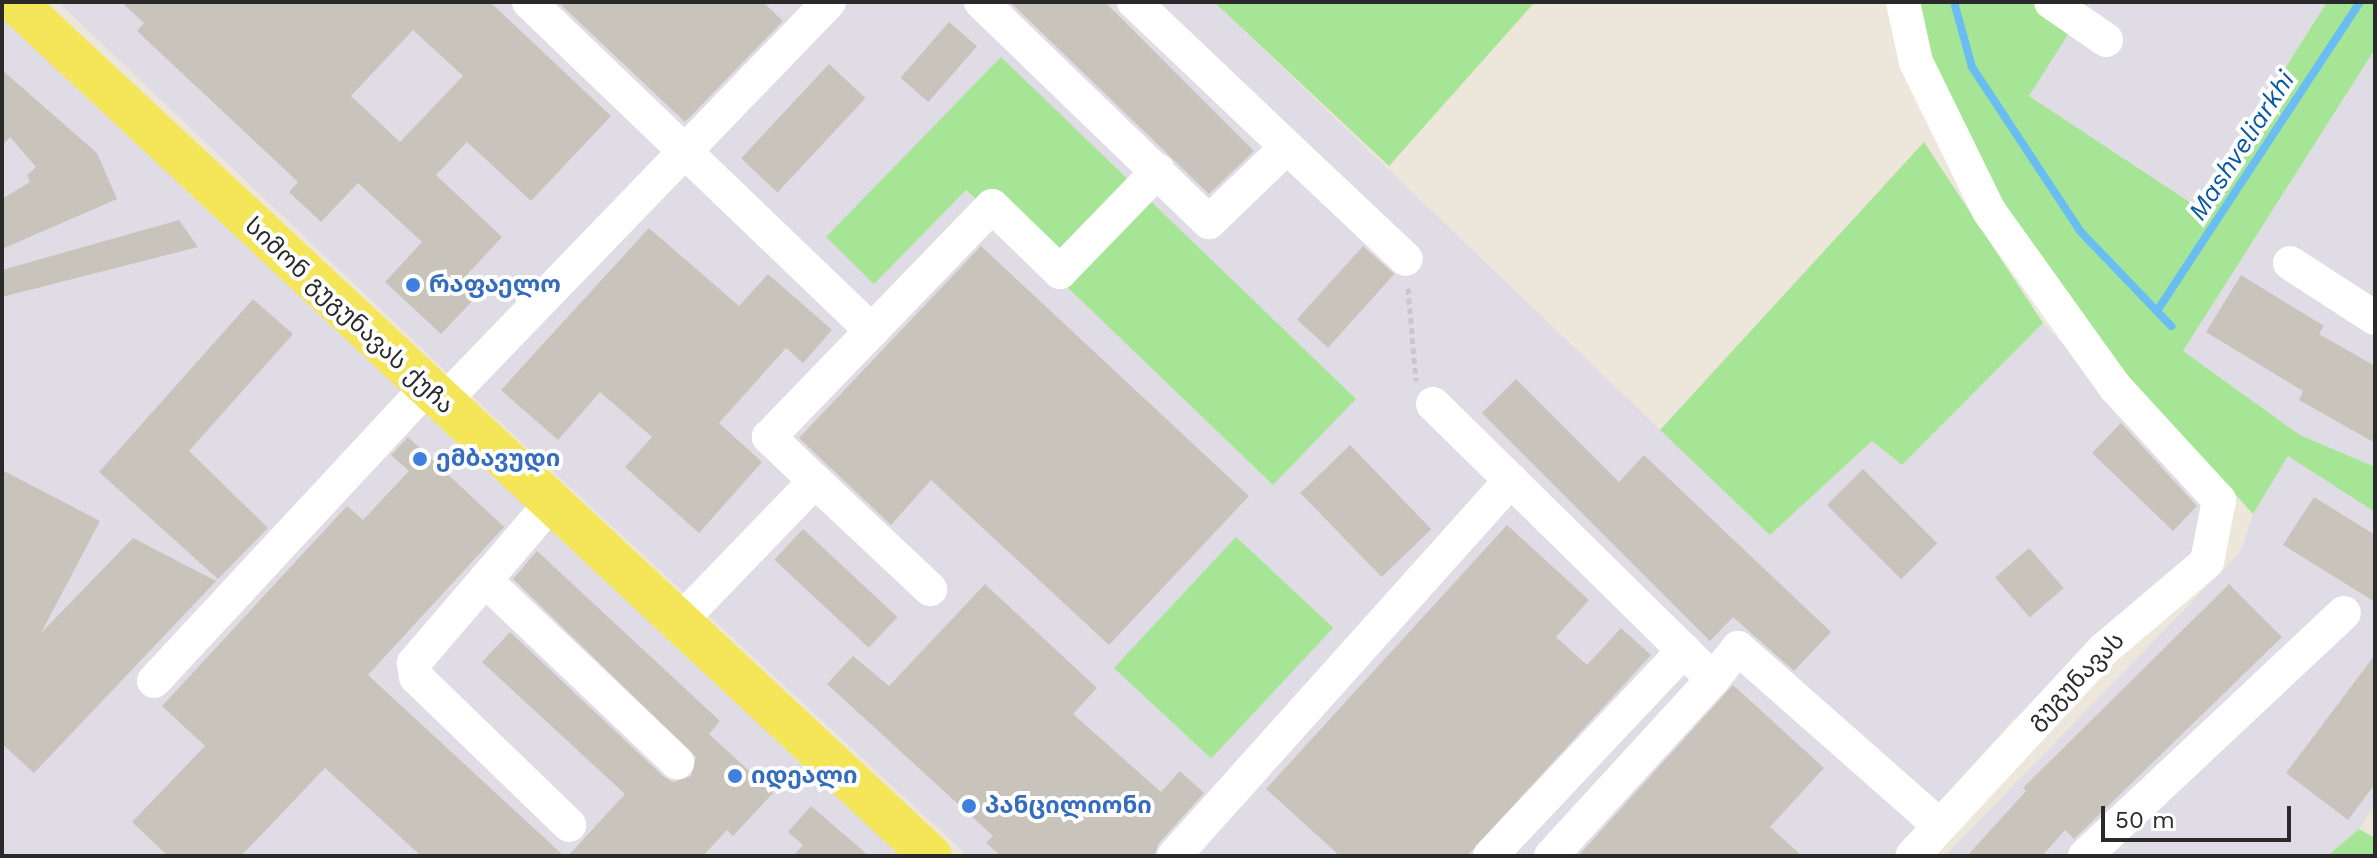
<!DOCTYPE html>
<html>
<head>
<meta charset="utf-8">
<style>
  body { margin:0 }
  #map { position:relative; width:2377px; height:858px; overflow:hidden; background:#ede7db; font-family:"Work Sans","Noto Sans Georgian",sans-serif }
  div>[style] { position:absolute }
  .industrial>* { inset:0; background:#e0dce5 }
  .green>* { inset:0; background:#a6e596; transform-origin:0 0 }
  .stream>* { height:8px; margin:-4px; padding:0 4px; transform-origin:4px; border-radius:4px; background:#6abdf2 }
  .building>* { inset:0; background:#c8c4bb; transform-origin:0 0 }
  .path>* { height:5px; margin-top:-2.5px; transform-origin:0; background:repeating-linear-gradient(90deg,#c8c8c8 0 6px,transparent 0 10px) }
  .minor>* { height:34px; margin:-17px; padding:0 17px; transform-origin:17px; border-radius:17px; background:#fff }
  .major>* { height:42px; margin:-21px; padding:0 21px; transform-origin:21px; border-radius:21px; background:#f5e558 }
  .dots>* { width:22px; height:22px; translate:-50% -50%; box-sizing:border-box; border:4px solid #fff; border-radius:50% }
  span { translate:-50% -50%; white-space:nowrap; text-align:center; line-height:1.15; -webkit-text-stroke:8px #fff; paint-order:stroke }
  .shop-label { font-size:24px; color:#366cbe; font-weight:700 }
  .left { translate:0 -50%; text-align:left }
  .street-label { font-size:24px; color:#2a2a2a }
  .water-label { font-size:26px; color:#09589f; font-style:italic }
  .frame { position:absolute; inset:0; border:4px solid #2a2a2a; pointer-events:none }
  .scale { position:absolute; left:2101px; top:806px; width:190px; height:36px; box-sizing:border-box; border:4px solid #2a2a2a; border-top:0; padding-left:10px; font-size:24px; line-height:28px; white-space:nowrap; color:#2a2a2a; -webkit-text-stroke:6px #fff; paint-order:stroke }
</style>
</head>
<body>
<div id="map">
  <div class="industrial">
    <div style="clip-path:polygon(evenodd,58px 2px,1214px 2px,1770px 535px,1872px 441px,1903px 464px,2043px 323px,2208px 497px,2202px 524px,2188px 561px,2009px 724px,1893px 856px,968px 856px,476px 400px,58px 2px,1001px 58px,1356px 399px,1273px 485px,965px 190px,1001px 58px)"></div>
    <div style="clip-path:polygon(2086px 2px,2327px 2px,2197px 207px,2028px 96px)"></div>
    <div style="clip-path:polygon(2px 14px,907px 856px,2px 856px)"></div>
    <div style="clip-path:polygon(2375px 49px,2375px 467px,2300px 435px,2183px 351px)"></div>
    <div style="clip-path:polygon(2288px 455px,2375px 512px,2375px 805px,2359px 829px,2327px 856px,1945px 856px,2241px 551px,2253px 514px)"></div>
  </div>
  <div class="green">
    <div style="clip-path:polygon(1214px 2px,1535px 2px,1389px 166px)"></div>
    <div style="clip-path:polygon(1915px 2px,2088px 3px,2029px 96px,2197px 207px,2327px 2px,2375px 2px,2375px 49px,2183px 351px,2300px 435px,2375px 467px,2375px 512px,2288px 456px,2253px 514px,2112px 358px,2003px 208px,1927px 57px)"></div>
    <div style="clip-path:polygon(1001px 57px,1356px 399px,1273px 485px,966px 190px,874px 284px,826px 237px)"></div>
    <div style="clip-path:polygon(1924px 142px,2043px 323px,1902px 465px,1872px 441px,1770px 535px,1660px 430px)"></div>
    <div style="left:1236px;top:537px;width:133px;height:179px;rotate:43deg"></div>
    <div style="clip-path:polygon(2359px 829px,2375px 838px,2375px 856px,2327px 856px)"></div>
  </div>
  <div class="stream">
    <div style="left:1954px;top:2px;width:67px;rotate:74.5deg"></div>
    <div style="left:1972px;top:67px;width:196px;rotate:56.6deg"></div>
    <div style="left:2080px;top:231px;width:132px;rotate:46.2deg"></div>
    <div style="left:2157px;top:311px;width:370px;rotate:-56.7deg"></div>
  </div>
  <div class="building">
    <div style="clip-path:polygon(evenodd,121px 2px,490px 2px,611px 116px,531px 201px,467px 142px,436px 175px,502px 237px,462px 280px,478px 295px,441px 334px,385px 282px,422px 242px,358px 183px,321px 222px,289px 192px,298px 182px,137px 31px,144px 23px,121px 2px,413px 30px,463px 76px,400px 142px,351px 96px,413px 30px)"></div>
    <div style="clip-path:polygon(558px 2px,763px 2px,783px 21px,685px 122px)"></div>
    <div style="clip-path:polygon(1010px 2px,1105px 2px,1254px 151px,1209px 194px)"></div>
    <div style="left:949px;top:22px;width:37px;height:74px;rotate:41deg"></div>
    <div style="left:829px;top:64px;width:50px;height:129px;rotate:43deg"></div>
    <div style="clip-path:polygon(2px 70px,97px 153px,117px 199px,2px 249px,2px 199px,30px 182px,27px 175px,36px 167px,10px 137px,2px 146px)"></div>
    <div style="clip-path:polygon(179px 220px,198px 247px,2px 297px,2px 270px)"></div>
    <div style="clip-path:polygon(649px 228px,739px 306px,768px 274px,832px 330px,803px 363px,786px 348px,719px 423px,762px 462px,699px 533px,625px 467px,652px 437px,600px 392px,558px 440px,501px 390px)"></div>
    <div style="clip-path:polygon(981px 246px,1249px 496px,1109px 645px,931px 480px,891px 525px,799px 438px)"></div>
    <div style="left:1363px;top:246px;width:42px;height:99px;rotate:42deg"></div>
    <div style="clip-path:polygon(2241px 275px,2324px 326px,2319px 334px,2375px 366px,2375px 443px,2299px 400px,2303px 391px,2206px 332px)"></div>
    <div style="clip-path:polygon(253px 299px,293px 334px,189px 451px,268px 528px,218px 579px,99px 472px)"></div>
    <div style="clip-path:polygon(1516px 379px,1619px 482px,1644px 455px,1831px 632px,1794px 671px,1733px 617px,1710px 641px,1482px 413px)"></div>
    <div style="clip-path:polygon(2121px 423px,2197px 506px,2173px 531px,2092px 453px)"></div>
    <div style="clip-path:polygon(408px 437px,504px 527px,368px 675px,564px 856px,421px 856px,325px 768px,241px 856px,168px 856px,132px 822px,205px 746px,162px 706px,347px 506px,363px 520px,409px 471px,391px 455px)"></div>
    <div style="left:1350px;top:445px;width:117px;height:69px;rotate:46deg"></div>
    <div style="left:1863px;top:469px;width:105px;height:51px;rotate:45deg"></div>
    <div style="clip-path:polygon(2px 470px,100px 521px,41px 633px,133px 538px,216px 581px,34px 773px,2px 744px)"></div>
    <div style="clip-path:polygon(2314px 497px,2375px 535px,2375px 602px,2283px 545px)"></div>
    <div style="clip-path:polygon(1507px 525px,1589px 600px,1556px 637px,1587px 665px,1621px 628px,1651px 655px,1467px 856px,1340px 856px,1266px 789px)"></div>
    <div style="left:803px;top:529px;width:129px;height:42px;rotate:43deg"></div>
    <div style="left:2029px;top:548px;width:53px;height:45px;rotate:49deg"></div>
    <div style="clip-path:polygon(537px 551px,720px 721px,709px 734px,773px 793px,733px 836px,727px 830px,703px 856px,568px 856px,625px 794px,482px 662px,510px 632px,664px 777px,673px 782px,691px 776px,696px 757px,513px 579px)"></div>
    <div style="clip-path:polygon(985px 584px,1097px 688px,1073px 714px,1161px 792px,1180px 771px,1204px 793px,1159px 843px,1154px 856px,1001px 856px,986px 843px,993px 836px,827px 684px,853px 656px,889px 686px)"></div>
    <div style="clip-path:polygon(2229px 584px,2282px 637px,2074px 839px,2065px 830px,2042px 856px,1967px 856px,2026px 791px,2023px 788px)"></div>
    <div style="clip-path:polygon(2375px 655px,2375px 784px,2348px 820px,2286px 773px)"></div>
    <div style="clip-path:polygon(1733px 685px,1824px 768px,1770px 827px,1802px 856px,1578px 856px)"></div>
    <div style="clip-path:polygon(811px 806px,869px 856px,793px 856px,803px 845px,788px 832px)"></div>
  </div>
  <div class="path">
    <div style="left:1408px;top:288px;width:93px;rotate:85.1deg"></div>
  </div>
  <div class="minor">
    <div style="left:529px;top:2px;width:475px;rotate:43.8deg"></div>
    <div style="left:981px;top:2px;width:317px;rotate:44deg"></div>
    <div style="left:1209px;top:222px;width:108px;rotate:-43.9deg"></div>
    <div style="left:1287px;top:147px;width:211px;rotate:-136.5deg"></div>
    <div style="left:1903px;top:2px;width:61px;rotate:77.8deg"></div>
    <div style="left:1916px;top:62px;width:166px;rotate:63.9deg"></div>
    <div style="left:1989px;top:211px;width:216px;rotate:54.4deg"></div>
    <div style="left:2115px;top:387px;width:154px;rotate:47.4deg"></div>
    <div style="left:2219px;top:500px;width:63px;rotate:101deg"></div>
    <div style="left:2207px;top:562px;width:135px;rotate:139.8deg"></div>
    <div style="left:2104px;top:649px;width:282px;rotate:132.8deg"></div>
    <div style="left:2051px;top:2px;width:67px;rotate:34.6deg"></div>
    <div style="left:1287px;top:147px;width:163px;rotate:43.3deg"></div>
    <div style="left:2290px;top:263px;width:101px;rotate:32.9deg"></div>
    <div style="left:442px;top:403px;width:557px;rotate:-46.02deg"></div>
    <div style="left:1433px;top:404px;width:392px;rotate:44.5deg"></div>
    <div style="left:1713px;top:679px;width:40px;rotate:-51deg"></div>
    <div style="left:1738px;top:648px;width:268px;rotate:41.4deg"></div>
    <div style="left:815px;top:481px;width:158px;rotate:43.2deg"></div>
    <div style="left:551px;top:503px;width:211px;rotate:130.6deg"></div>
    <div style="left:414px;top:663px;width:14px;rotate:82deg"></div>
    <div style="left:416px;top:677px;width:213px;rotate:44deg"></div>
    <div style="left:485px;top:580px;width:265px;rotate:43.5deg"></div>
    <div style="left:679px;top:622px;width:196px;rotate:-46deg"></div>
    <div style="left:815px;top:481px;width:64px;rotate:-136.3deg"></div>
    <div style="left:769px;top:437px;width:321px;rotate:-46deg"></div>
    <div style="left:992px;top:206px;width:95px;rotate:44.1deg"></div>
    <div style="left:1060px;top:272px;width:141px;rotate:-45.9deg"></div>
    <div style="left:154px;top:681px;width:400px;rotate:-47.1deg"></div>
    <div style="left:1174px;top:856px;width:505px;rotate:-48.13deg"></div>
    <div style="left:1490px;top:856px;width:283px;rotate:-46.7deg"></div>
    <div style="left:1551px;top:856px;width:240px;rotate:-47.5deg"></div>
    <div style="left:2085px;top:856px;width:355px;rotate:-43.2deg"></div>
  </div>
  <div class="major">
    <div style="left:15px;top:2px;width:1252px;rotate:42.99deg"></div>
  </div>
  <div class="dots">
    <div style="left:413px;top:285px;background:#3f7fe0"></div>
    <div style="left:420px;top:459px;background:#3f7fe0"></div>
    <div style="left:735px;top:776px;background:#3f7fe0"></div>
    <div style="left:969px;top:806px;background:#3f7fe0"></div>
  </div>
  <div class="shop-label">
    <span class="left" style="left:429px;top:285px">რაფაელო</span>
    <span class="left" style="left:436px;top:459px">ემბავუდი</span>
    <span class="left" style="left:751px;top:776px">იდეალი</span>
    <span class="left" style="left:985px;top:806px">პანცილიონი</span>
  </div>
  <div class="street-label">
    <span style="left:349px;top:316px;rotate:43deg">სიმონ გუგუნავას ქუჩა</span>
    <span style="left:2076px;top:681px;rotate:-45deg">გუგუნავას</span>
  </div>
  <div class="water-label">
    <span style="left:2242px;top:146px;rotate:-57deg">Mashveliarkhi</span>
  </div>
  <div class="frame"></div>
  <div class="scale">50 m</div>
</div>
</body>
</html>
